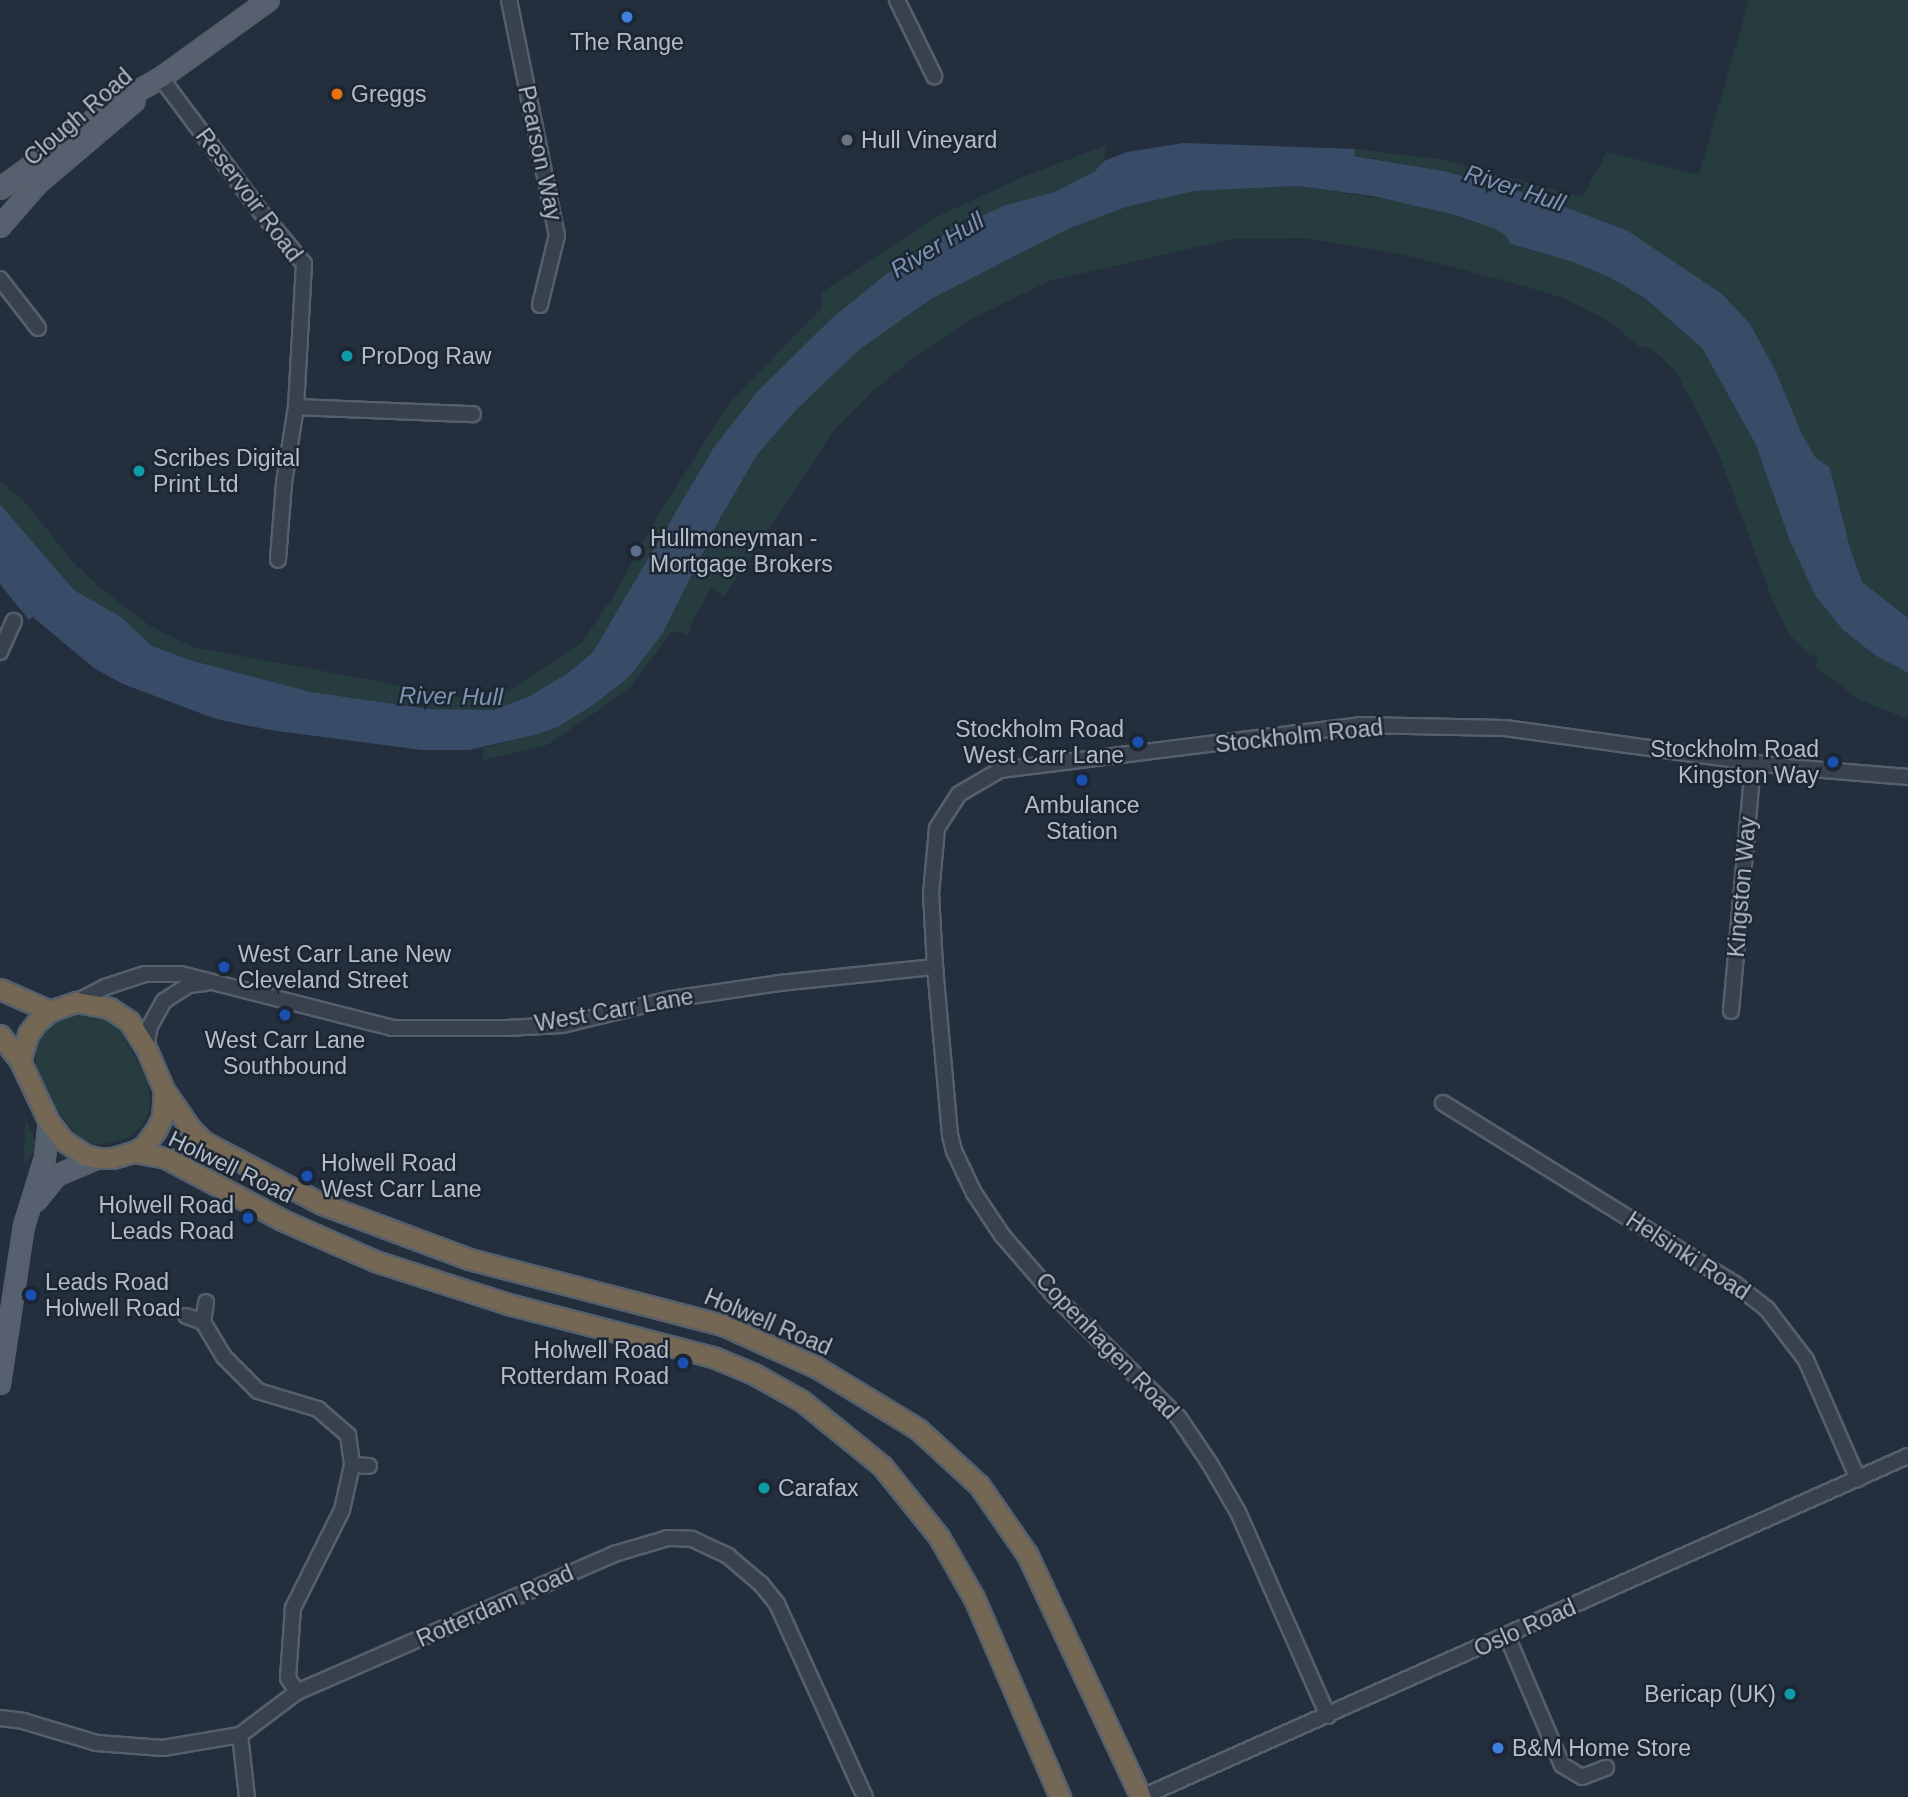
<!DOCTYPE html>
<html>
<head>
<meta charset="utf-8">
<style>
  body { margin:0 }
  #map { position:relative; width:1908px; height:1797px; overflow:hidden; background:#242f3e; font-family:Helvetica,sans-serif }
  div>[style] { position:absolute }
  .green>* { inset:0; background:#263c3f }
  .water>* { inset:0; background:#394c67 }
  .roads { filter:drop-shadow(2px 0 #565f6c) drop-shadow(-2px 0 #565f6c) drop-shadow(0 2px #565f6c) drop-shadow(0 -2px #565f6c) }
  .minor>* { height:14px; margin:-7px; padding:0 7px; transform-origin:7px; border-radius:7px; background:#38414e }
  .major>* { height:18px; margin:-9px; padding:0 9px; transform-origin:9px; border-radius:9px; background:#56606e }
  .highway>* { height:19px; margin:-9.5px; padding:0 9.5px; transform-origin:9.5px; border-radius:9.5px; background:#746855 }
  .dots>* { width:19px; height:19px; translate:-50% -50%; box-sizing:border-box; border:4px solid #1d2633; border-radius:50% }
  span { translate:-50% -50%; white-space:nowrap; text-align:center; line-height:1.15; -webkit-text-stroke:5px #1d2633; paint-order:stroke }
  .poi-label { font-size:23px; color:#b4bcc9 }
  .left { translate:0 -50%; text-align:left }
  .right { translate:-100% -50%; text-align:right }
  .street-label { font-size:23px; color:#b4bcc9 }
  .water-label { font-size:24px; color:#7c92b1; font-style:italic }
</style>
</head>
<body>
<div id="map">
  <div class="green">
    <div style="clip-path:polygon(1749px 0,1908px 0,1908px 618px,1862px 582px,1850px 548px,1830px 468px,1815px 458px,1802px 434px,1775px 370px,1628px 231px,1542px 198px,1444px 171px,1354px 155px,1355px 149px,1439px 159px,1582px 197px,1607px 152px,1699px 175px)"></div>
    <div style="clip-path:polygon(1107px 145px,1104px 161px,1095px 171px,1055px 192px,1006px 205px,884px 276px,832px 318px,757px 392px,714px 447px,593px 652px,568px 673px,530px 696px,494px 710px,429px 709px,311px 692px,193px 661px,152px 646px,121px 617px,74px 590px,0 504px,0 481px,25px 502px,72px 561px,100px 588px,150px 626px,193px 647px,467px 698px,508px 691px,581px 644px,614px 595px,662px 508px,732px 400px,821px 309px,822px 292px,934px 218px,1025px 176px)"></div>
    <div style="clip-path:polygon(1297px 186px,1417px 204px,1493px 228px,1506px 235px,1511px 244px,1570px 261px,1609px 277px,1645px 298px,1670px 319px,1702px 348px,1756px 445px,1790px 541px,1815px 595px,1842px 629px,1875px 655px,1908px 673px,1908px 719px,1862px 701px,1815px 667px,1818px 655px,1811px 656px,1790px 635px,1774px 604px,1719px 455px,1699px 415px,1676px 372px,1651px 348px,1640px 347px,1609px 321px,1564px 298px,1510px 282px,1397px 253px,1306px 238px,1232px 239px,1049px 281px,972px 319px,920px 353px,875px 389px,834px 430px,724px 597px,712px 587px,691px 624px,691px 632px,687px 635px,681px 632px,671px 633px,628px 690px,547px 745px,483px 760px,484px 748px,558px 727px,593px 705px,663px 633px,719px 520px,757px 455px,798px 408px,859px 350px,931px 299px,1070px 228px,1126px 207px,1194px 191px)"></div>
    <div style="clip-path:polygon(89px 1014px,108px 1019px,121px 1031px,148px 1082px,150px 1109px,142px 1126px,129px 1137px,111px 1143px,93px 1145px,79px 1138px,45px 1094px,36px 1065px,36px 1046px,43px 1029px,63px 1017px)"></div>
    <div style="clip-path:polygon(25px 1117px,38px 1147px,24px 1164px)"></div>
  </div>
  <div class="water">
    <div style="clip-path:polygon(1184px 143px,1355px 149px,1354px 156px,1444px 171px,1542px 198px,1628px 231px,1722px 294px,1750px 324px,1775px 370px,1802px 434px,1815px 457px,1830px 468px,1850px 548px,1862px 582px,1908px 618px,1908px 673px,1875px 655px,1842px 629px,1815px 595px,1790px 541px,1756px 445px,1702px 348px,1645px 298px,1609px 277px,1570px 261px,1511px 244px,1505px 235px,1493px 228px,1451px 214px,1373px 196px,1297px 186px,1194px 191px,1126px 207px,1070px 228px,931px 299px,859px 350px,798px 408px,757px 455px,719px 520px,663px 633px,630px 676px,593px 705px,558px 727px,538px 734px,469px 750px,422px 750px,270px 730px,216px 719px,123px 684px,94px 668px,33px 617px,29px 620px,0 584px,0 504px,74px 590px,121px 617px,152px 646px,193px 661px,311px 692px,429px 709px,494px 710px,530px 696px,568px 673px,593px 652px,714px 447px,757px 392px,832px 318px,884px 276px,951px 230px,1006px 205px,1055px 192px,1095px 171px,1104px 161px,1127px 152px)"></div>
  </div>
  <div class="roads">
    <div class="minor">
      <div style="left:509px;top:0;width:240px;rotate:78.5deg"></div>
      <div style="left:557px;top:235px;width:72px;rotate:103.7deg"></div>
      <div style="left:897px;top:0;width:85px;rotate:64deg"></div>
      <div style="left:161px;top:78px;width:166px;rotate:53.3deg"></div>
      <div style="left:260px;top:211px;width:69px;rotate:50.3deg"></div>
      <div style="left:304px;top:264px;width:143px;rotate:93.2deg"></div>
      <div style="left:296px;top:407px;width:77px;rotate:99deg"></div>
      <div style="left:284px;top:483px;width:77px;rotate:94.5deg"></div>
      <div style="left:0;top:279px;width:62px;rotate:52.2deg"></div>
      <div style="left:296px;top:407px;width:177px;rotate:2.3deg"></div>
      <div style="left:0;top:652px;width:34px;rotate:-66deg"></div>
      <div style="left:76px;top:1002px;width:33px;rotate:-27deg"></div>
      <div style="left:105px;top:987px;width:42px;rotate:-18deg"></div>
      <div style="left:145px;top:974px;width:36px"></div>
      <div style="left:181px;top:974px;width:219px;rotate:14.3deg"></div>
      <div style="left:393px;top:1028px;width:113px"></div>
      <div style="left:506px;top:1028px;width:56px;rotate:-3.1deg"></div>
      <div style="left:562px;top:1025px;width:112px;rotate:-13.4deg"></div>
      <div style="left:671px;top:999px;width:109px;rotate:-8.4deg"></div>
      <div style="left:779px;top:983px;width:157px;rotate:-5.9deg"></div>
      <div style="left:1731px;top:1011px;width:249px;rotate:-84.9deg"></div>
      <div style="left:146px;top:1048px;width:22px;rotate:-80deg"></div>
      <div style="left:150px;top:1026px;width:29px;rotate:-61deg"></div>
      <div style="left:164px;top:1001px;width:30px;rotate:-33deg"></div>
      <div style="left:189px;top:985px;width:17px;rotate:-7deg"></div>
      <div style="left:1443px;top:1103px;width:344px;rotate:31.8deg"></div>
      <div style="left:1735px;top:1284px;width:41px;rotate:38deg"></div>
      <div style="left:1767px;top:1309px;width:64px;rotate:52.6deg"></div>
      <div style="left:1806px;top:1360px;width:130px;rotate:66.4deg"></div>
      <div style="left:186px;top:1316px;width:18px;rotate:19deg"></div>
      <div style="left:203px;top:1322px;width:20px;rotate:-81deg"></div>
      <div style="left:203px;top:1322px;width:41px;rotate:59deg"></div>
      <div style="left:224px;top:1357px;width:48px;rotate:45deg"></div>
      <div style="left:258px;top:1391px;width:63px;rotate:16.7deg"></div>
      <div style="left:318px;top:1409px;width:40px;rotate:41deg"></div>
      <div style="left:348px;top:1435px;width:30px;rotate:82deg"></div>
      <div style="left:352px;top:1465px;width:46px;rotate:102.5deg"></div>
      <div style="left:342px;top:1510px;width:110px;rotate:116.6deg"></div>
      <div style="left:293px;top:1608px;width:70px;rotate:94.1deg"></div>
      <div style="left:288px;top:1678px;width:17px;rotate:57deg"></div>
      <div style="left:352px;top:1465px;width:17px;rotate:3deg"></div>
      <div style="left:1507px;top:1636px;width:140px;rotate:66.9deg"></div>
      <div style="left:1562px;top:1765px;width:23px;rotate:31deg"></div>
      <div style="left:1582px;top:1777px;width:26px;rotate:-21deg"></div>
      <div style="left:1328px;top:1716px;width:223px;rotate:-113.8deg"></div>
      <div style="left:1238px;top:1512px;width:56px;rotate:-120.3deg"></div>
      <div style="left:1210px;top:1464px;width:55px;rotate:-124deg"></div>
      <div style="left:1179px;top:1418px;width:178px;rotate:-135.5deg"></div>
      <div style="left:1052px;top:1293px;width:77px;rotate:-130.8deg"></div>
      <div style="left:1002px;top:1235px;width:50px;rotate:-123.7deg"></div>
      <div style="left:974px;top:1193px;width:47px;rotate:-115.5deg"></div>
      <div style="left:954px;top:1151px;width:16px;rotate:-104deg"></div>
      <div style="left:950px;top:1135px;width:169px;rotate:-95.1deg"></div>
      <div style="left:935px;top:967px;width:73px;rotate:-93.1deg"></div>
      <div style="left:931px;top:894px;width:66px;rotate:-84.8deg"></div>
      <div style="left:937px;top:828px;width:40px;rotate:-57.1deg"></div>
      <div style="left:959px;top:794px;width:48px;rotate:-30.3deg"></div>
      <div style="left:1000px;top:770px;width:363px;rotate:-7.1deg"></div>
      <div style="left:1360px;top:725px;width:145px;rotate:1.2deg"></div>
      <div style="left:1505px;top:728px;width:285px;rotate:7.9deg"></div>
      <div style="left:1787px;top:767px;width:121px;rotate:4.7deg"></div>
      <div style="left:0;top:1718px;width:23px;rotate:7deg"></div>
      <div style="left:23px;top:1721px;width:77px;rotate:16.6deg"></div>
      <div style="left:97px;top:1743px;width:66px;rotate:4.3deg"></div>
      <div style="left:163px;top:1748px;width:78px;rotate:-9.6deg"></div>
      <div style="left:240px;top:1735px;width:71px;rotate:-37deg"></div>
      <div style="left:297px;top:1692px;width:346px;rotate:-23.5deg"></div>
      <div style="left:614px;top:1554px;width:56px;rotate:-16.5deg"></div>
      <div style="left:668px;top:1538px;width:24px;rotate:2deg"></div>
      <div style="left:692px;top:1539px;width:40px;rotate:25deg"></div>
      <div style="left:728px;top:1556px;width:43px;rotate:40.3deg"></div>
      <div style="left:761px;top:1584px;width:26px;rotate:51deg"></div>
      <div style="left:777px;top:1604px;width:212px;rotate:65.5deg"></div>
      <div style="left:240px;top:1735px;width:62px;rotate:83.6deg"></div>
      <div style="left:1142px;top:1797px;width:838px;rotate:-24deg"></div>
    </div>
    <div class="major">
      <div style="left:0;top:189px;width:147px;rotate:-36.4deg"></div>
      <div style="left:118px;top:102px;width:49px;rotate:-29.2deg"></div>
      <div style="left:161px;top:78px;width:133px;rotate:-35.8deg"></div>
      <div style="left:0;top:227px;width:57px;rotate:-49.3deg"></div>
      <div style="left:37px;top:184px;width:128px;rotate:-40.3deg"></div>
      <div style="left:36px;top:1201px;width:32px;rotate:-51deg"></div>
      <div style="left:56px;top:1176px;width:46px;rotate:-23.2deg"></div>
      <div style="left:0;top:1384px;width:160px;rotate:-81.4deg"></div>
      <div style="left:24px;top:1226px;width:71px;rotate:-72.8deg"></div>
      <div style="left:45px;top:1158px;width:36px;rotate:-84deg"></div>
    </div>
    <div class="highway">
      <div style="left:0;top:989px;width:55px;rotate:23.7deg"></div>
      <div style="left:76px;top:1002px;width:34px;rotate:10deg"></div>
      <div style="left:109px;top:1008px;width:24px;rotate:33deg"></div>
      <div style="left:129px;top:1021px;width:32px;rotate:58deg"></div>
      <div style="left:146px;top:1048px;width:46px;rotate:66.8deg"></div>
      <div style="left:164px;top:1090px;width:28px;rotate:94deg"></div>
      <div style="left:162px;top:1118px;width:13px;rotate:117deg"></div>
      <div style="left:156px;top:1130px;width:21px;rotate:127deg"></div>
      <div style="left:143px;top:1147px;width:11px;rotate:153deg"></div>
      <div style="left:133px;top:1152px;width:22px;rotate:164deg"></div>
      <div style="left:112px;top:1158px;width:14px;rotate:180deg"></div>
      <div style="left:98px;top:1158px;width:13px;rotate:-167deg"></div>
      <div style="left:85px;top:1155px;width:25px;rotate:-146deg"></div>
      <div style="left:64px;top:1141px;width:24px;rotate:-128deg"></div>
      <div style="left:49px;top:1122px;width:68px;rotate:-115.4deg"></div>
      <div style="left:20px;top:1061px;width:28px;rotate:-73deg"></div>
      <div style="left:28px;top:1034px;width:15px;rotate:-53deg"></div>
      <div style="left:37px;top:1022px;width:17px;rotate:-40deg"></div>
      <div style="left:50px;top:1011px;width:28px;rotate:-19deg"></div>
      <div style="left:0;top:1035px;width:33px;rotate:52deg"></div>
      <div style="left:164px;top:1090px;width:46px;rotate:55.6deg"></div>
      <div style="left:190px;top:1128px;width:20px;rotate:45deg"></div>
      <div style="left:204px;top:1142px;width:133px;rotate:27.7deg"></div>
      <div style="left:322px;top:1204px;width:157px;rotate:20.5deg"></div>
      <div style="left:469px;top:1259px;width:262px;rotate:14.6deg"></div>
      <div style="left:723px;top:1325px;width:102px;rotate:24.3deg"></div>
      <div style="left:816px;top:1367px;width:119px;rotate:31.3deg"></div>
      <div style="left:918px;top:1429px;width:83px;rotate:42.6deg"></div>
      <div style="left:979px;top:1485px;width:84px;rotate:55.2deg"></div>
      <div style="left:1027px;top:1554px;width:268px;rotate:64.9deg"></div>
      <div style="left:133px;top:1152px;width:34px;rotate:10deg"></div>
      <div style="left:166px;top:1158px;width:132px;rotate:28.1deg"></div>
      <div style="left:282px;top:1220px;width:102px;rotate:23.8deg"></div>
      <div style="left:375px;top:1261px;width:140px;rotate:17.9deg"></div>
      <div style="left:508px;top:1304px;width:212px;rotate:14.5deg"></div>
      <div style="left:713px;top:1357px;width:44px;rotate:22.5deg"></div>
      <div style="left:754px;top:1374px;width:55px;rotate:29.4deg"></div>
      <div style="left:802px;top:1401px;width:103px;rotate:39.1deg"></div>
      <div style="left:882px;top:1466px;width:91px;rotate:51.2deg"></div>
      <div style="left:939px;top:1537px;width:70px;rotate:60.2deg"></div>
      <div style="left:974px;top:1598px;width:217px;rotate:66.6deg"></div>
    </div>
  </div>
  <div class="dots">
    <div style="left:627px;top:17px;background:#3f7fe0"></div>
    <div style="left:337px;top:94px;background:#e8710a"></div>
    <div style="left:847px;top:140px;background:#6b7280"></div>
    <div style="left:347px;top:356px;background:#0f9aa8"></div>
    <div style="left:139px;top:471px;background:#0f9aa8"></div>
    <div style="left:636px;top:551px;background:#5c6f8a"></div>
    <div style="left:1138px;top:742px;background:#1a4fb4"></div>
    <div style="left:1833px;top:762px;background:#1a4fb4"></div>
    <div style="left:1082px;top:780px;background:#1a4fb4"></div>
    <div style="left:224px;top:967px;background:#1a4fb4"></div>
    <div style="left:285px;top:1015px;background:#1a4fb4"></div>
    <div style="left:307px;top:1176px;background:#1a4fb4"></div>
    <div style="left:248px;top:1218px;background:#1a4fb4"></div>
    <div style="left:31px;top:1295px;background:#1a4fb4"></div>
    <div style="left:683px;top:1363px;background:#1a4fb4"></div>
    <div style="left:764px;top:1488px;background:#0f9aa8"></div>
    <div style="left:1790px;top:1694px;background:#0f9aa8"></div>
    <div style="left:1498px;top:1748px;background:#3f7fe0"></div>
  </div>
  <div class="poi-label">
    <span style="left:627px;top:42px">The Range</span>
    <span class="left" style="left:351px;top:94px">Greggs</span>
    <span class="left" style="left:861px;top:140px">Hull Vineyard</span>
    <span class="left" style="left:361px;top:356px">ProDog Raw</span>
    <span class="left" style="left:153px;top:471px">Scribes Digital<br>Print Ltd</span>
    <span class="left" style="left:650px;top:551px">Hullmoneyman -<br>Mortgage Brokers</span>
    <span class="right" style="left:1124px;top:742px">Stockholm Road<br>West Carr Lane</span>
    <span class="right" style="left:1819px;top:762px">Stockholm Road<br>Kingston Way</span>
    <span style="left:1082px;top:818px">Ambulance<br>Station</span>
    <span class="left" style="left:238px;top:967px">West Carr Lane New<br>Cleveland Street</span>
    <span style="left:285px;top:1053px">West Carr Lane<br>Southbound</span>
    <span class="left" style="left:321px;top:1176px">Holwell Road<br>West Carr Lane</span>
    <span class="right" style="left:234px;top:1218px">Holwell Road<br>Leads Road</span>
    <span class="left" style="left:45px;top:1295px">Leads Road<br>Holwell Road</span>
    <span class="right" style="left:669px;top:1363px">Holwell Road<br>Rotterdam Road</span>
    <span class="left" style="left:778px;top:1488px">Carafax</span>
    <span class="right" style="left:1776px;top:1694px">Bericap (UK)</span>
    <span class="left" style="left:1512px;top:1748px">B&amp;M Home Store</span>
  </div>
  <div class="street-label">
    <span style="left:78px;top:117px;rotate:-41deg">Clough Road</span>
    <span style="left:540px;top:153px;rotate:78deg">Pearson Way</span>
    <span style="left:249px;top:195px;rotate:53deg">Reservoir Road</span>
    <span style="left:1299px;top:736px;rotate:-6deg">Stockholm Road</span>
    <span style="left:1742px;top:887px;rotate:-85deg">Kingston Way</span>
    <span style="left:614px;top:1010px;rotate:-10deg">West Carr Lane</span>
    <span style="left:231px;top:1167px;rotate:26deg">Holwell Road</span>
    <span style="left:1688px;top:1256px;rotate:33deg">Helsinki Road</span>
    <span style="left:768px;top:1322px;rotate:23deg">Holwell Road</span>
    <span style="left:1107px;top:1346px;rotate:46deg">Copenhagen Road</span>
    <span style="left:495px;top:1606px;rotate:-24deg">Rotterdam Road</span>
    <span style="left:1525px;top:1628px;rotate:-24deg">Oslo Road</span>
  </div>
  <div class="water-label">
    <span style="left:1515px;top:188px;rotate:18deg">River Hull</span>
    <span style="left:937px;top:245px;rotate:-31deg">River Hull</span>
    <span style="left:451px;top:696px;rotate:1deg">River Hull</span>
  </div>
</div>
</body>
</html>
